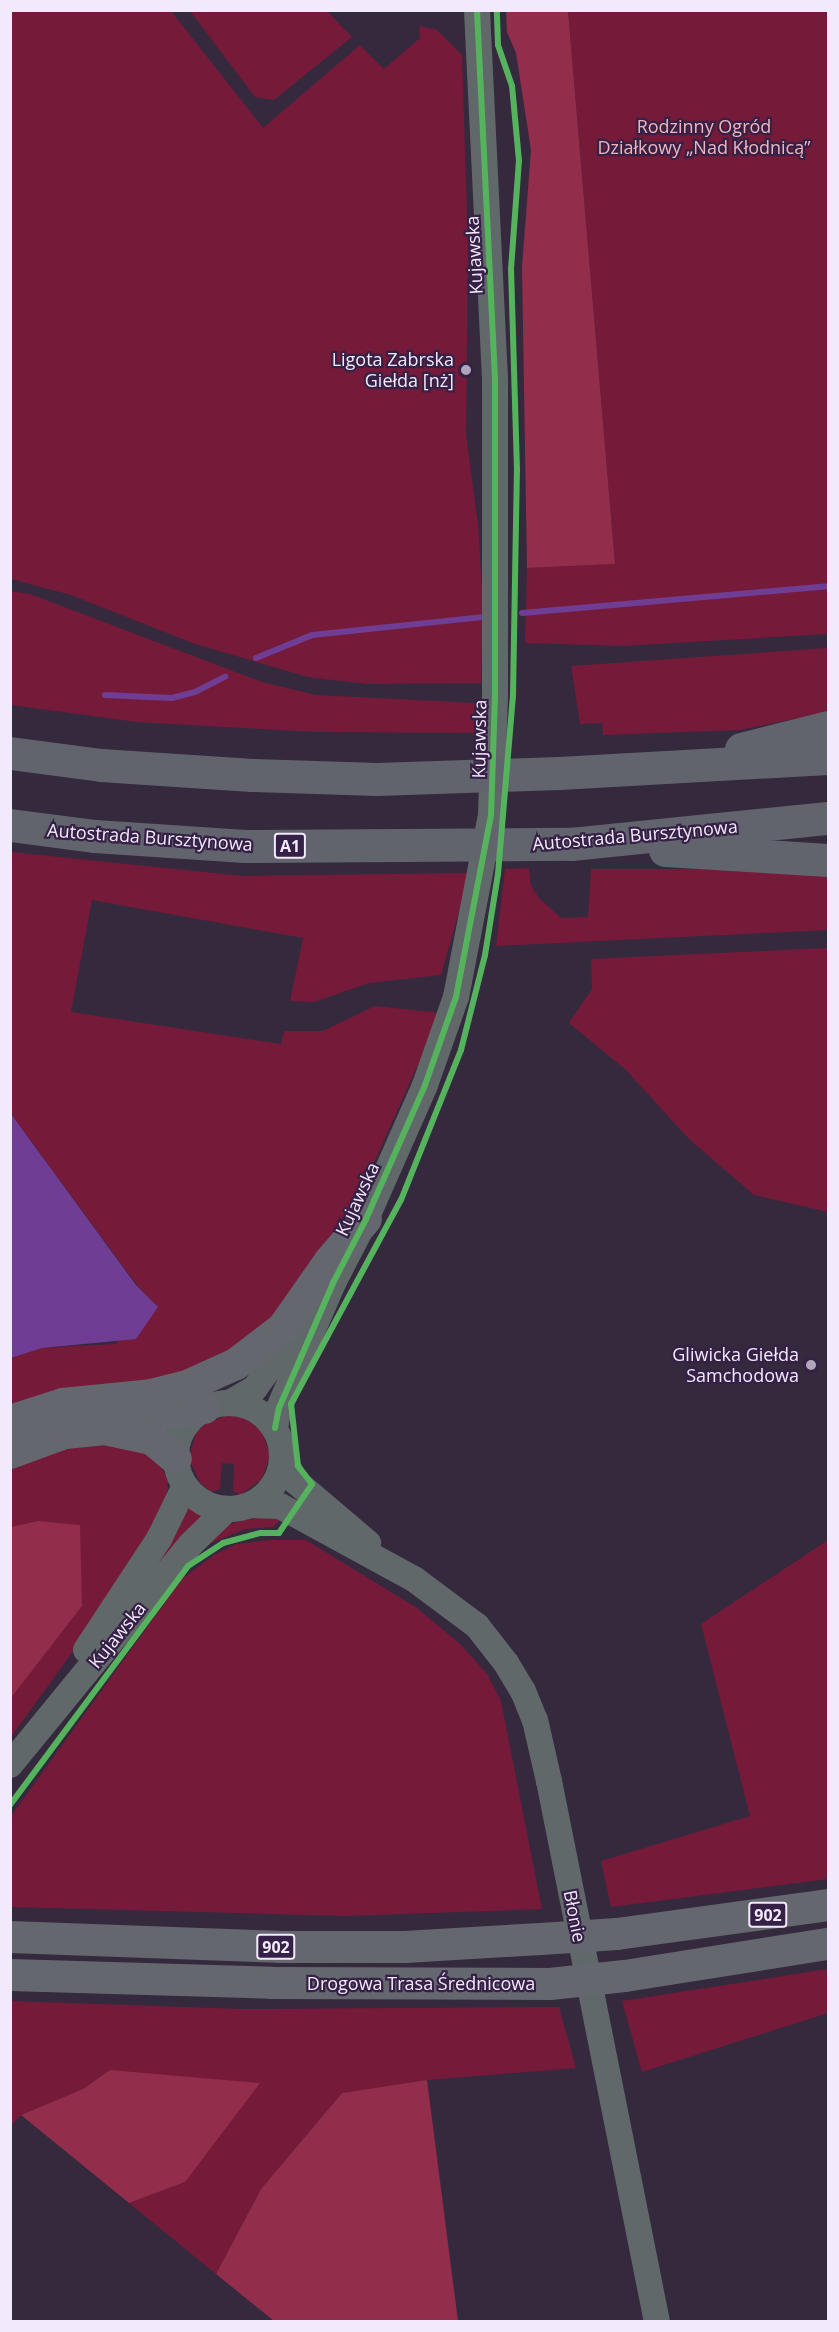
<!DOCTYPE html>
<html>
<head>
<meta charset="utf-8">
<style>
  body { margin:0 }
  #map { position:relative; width:839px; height:2332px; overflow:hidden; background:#35293e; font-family:"Open Sans",sans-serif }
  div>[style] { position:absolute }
  .green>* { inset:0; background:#761a39 }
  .forest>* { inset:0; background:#932d4c }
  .water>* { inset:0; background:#703d94 }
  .stream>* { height:6px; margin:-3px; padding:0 3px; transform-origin:3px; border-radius:3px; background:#703d94 }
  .tertiary>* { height:26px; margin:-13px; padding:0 13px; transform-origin:13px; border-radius:13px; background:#61686a }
  .tertiary>.ring { margin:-13px; padding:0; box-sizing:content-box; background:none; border:26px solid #61686a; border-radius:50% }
  .primary>* { height:32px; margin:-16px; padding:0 16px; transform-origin:16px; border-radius:16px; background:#64686e }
  .motorway>* { height:33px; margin:-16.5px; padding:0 16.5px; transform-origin:16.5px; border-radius:16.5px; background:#62646d }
  .primary-bridge>* { height:32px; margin:-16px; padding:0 16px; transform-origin:16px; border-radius:16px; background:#64686e }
  .motorway-bridge>* { height:33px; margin:-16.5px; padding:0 16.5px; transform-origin:16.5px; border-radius:16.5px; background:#62646d }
  .cycleway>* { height:6px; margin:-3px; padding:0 3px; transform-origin:3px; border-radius:3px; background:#56b35d }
  .dots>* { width:16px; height:16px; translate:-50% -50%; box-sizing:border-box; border:3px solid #362146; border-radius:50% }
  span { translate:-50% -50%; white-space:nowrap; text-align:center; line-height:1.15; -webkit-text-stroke:4.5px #362146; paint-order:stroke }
  .shield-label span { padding:2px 4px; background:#362146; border:2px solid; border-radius:4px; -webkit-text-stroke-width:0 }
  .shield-label { font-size:16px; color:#f2e9fc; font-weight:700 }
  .park-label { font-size:18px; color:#f1b4bd }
  .street-label { font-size:18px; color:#f2e9fc }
  .poi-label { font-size:18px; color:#f2e9fc }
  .right { translate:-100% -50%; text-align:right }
  .frame { position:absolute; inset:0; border:12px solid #f2e9fc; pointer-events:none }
</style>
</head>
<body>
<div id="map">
  <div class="green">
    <div style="clip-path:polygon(10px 11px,171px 11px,263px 128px,360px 45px,384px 69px,420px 38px,419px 26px,437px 30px,462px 55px,468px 246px,466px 435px,478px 524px,483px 605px,481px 683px,367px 684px,308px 677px,195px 644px,71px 595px,11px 579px)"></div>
    <div style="clip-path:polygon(190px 11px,327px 11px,352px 37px,274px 100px,255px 97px)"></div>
    <div style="clip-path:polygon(568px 11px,828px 11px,828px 634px,623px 646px,525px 643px,527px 568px,615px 564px)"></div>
    <div style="clip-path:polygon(10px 591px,30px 594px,262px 682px,316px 695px,475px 703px,481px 707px,479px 733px,316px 732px,137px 722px,11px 705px)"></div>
    <div style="clip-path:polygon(828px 648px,828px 712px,740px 730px,603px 735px,602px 723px,580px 724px,571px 666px)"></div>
    <div style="clip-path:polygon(11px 852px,243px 876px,470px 873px,441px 975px,369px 983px,314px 1002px,290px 1001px,303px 938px,92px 900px,71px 1012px,281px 1044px,284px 1031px,323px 1031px,375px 1006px,441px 1013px,377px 1156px,331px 1243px,257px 1341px,181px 1379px,11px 1406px,11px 1358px,42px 1348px,115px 1344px,158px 1307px,137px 1285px,11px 1114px)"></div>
    <div style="clip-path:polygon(529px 868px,531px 886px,539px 898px,561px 918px,588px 917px,591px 869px,828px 869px,828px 930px,496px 946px,505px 869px)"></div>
    <div style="clip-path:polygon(828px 948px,828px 1212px,754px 1195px,689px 1139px,626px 1070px,569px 1023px,592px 989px,591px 959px)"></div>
    <div style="clip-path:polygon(228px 1415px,241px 1416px,262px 1431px,270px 1455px,262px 1479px,240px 1495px,233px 1491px,234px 1464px,222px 1463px,220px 1489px,212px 1492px,201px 1484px,189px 1459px,196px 1433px,205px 1424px)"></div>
    <div style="clip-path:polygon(89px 1440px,140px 1450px,158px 1462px,168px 1479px,167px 1499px,111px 1599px,11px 1737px,11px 1698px,82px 1606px,38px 1521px,11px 1527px,11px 1466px)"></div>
    <div style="clip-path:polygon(186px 1506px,206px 1517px,125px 1614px)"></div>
    <div style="clip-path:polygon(268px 1515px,284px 1516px,273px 1527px,245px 1529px,204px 1546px,220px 1526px)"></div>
    <div style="clip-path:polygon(271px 1540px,306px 1540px,417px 1608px,461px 1645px,487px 1674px,501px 1701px,542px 1909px,346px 1916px,11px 1907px,11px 1816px,182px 1579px,214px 1555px,236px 1544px)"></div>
    <div style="clip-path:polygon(828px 1540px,828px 1879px,611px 1907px,601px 1861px,750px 1816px,701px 1624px)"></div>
    <div style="clip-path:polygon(828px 1969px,828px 2013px,642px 2072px,622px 2001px)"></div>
    <div style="clip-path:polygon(11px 2001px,243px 2009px,559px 2007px,576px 2068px,427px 2080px,342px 2093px,261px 2189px,216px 2274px,129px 2203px,185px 2182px,110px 2070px,83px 2089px,21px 2115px,11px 2126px)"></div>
  </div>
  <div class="forest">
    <div style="clip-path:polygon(506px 11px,568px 11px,615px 564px,527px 568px,522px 267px,531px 150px,516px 53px,507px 32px)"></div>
    <div style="clip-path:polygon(38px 1521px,80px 1525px,82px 1606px,11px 1698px,11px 1527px)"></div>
    <div style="clip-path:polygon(110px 2070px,260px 2083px,185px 2182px,129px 2203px,21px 2115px,83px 2089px)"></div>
    <div style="clip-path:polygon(427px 2080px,458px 2321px,274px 2321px,216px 2274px,261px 2189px,342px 2093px)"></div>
  </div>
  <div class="water">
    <div style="clip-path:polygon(11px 1114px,136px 1285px,158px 1307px,136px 1339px,42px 1348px,11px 1358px)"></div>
  </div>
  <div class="stream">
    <div style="left:522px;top:613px;width:307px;rotate:-5deg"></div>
    <div style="left:256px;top:658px;width:61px;rotate:-22.3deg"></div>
    <div style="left:312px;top:635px;width:171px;rotate:-6deg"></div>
    <div style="left:105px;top:695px;width:67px;rotate:2.6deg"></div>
    <div style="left:172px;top:698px;width:24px;rotate:-15deg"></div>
    <div style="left:195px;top:692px;width:34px;rotate:-27deg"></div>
  </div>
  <div class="tertiary">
    <div style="left:231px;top:1402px;width:28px;rotate:-30deg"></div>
    <div style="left:255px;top:1388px;width:85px;rotate:-54.1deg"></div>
    <div class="ring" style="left:176px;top:1403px;width:80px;height:80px"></div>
    <div style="left:275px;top:1428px;width:20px;rotate:-79deg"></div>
    <div style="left:279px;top:1408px;width:136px;rotate:-66.6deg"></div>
    <div style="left:333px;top:1283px;width:72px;rotate:-62.7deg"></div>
    <div style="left:366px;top:1219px;width:146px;rotate:-66.2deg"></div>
    <div style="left:425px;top:1085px;width:93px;rotate:-70.6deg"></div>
    <div style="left:456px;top:997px;width:184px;rotate:-79.1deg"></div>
    <div style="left:491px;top:816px;width:123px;rotate:-88.1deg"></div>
    <div style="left:495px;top:693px;width:314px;rotate:-90deg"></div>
    <div style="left:495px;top:379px;width:369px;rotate:-92.8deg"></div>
    <div style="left:283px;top:1457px;width:27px;rotate:63deg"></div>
    <div style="left:295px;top:1481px;width:96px;rotate:40.3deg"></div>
    <div style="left:250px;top:1505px;width:30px;rotate:2deg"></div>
    <div style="left:280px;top:1506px;width:153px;rotate:28.6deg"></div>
    <div style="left:414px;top:1579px;width:79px;rotate:36.7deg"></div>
    <div style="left:477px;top:1626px;width:47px;rotate:51.9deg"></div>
    <div style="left:506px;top:1663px;width:33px;rotate:59deg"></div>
    <div style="left:523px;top:1691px;width:31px;rotate:68deg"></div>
    <div style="left:535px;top:1720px;width:63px;rotate:77.1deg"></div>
    <div style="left:549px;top:1781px;width:552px;rotate:78.71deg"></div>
    <div style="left:86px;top:1650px;width:133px;rotate:-56.7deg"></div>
    <div style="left:159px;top:1539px;width:59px;rotate:-63.9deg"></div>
    <div style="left:10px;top:1765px;width:284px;rotate:-50.7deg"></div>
    <div style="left:190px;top:1545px;width:52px;rotate:-44.2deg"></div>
  </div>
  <div class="primary">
    <div style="left:119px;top:1407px;width:46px;rotate:10.1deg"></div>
    <div style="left:164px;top:1415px;width:41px;rotate:-9.9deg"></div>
    <div style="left:10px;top:1421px;width:56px;rotate:-17.8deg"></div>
    <div style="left:63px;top:1404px;width:88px;rotate:-5.8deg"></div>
    <div style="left:151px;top:1395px;width:37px;rotate:-14deg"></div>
    <div style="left:187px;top:1386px;width:54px;rotate:-24.2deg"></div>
    <div style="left:236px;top:1364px;width:59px;rotate:-37.5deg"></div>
    <div style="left:283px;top:1328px;width:82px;rotate:-55deg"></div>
    <div style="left:330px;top:1261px;width:55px;rotate:-49.4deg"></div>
    <div style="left:10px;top:1453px;width:59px;rotate:-20deg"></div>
    <div style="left:65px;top:1433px;width:40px;rotate:-5.7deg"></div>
    <div style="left:105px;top:1429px;width:48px;rotate:12deg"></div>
    <div style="left:152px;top:1439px;width:31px;rotate:40deg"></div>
    <div style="left:617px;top:1934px;width:213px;rotate:-7.8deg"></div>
    <div style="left:10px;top:1937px;width:269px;rotate:2.1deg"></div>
    <div style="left:279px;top:1947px;width:126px"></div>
    <div style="left:405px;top:1947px;width:136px;rotate:-3.4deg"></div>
    <div style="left:10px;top:1975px;width:262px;rotate:1.7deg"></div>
    <div style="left:272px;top:1983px;width:278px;rotate:0.2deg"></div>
    <div style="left:625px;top:1976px;width:206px;rotate:-9deg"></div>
  </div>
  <div class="motorway">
    <div style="left:741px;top:749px;width:90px;rotate:-14.2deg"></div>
    <div style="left:559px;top:773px;width:269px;rotate:-3.2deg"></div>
    <div style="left:571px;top:844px;width:258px;rotate:-5.8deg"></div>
    <div style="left:665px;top:850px;width:163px;rotate:3.5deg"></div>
  </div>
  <div class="primary-bridge">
    <div style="left:541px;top:1939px;width:76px;rotate:-3.8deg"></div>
    <div style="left:550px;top:1984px;width:75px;rotate:-6.1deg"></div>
  </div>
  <div class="motorway-bridge">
    <div style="left:10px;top:753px;width:92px;rotate:7.5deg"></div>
    <div style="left:101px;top:765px;width:151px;rotate:3.8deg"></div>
    <div style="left:252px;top:775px;width:125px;rotate:1.8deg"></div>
    <div style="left:377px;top:779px;width:182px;rotate:-1.9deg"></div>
    <div style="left:10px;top:825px;width:86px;rotate:7.4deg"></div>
    <div style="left:95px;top:836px;width:150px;rotate:3.8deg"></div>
    <div style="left:245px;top:846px;width:326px;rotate:-0.4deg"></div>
  </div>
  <div class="cycleway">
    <div style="left:275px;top:1428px;width:20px;rotate:-79deg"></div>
    <div style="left:279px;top:1408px;width:136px;rotate:-66.6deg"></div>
    <div style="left:333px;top:1283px;width:72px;rotate:-62.7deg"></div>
    <div style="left:366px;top:1219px;width:146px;rotate:-66.2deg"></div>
    <div style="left:425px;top:1085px;width:93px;rotate:-70.6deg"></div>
    <div style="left:456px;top:997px;width:184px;rotate:-79.1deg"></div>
    <div style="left:491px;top:816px;width:123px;rotate:-88.1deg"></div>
    <div style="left:495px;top:693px;width:314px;rotate:-90deg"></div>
    <div style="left:495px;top:379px;width:369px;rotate:-92.8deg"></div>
    <div style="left:10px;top:1805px;width:298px;rotate:-53.3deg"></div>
    <div style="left:188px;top:1566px;width:42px;rotate:-33.3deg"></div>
    <div style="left:223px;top:1543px;width:39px;rotate:-15deg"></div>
    <div style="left:261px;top:1533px;width:18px"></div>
    <div style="left:279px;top:1533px;width:59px;rotate:-56deg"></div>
    <div style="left:312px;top:1484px;width:23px;rotate:-128deg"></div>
    <div style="left:298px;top:1466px;width:62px;rotate:-96.4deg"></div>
    <div style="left:291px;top:1404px;width:232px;rotate:-61.7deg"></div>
    <div style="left:401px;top:1200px;width:162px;rotate:-68.2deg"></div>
    <div style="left:461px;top:1050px;width:98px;rotate:-75.8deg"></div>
    <div style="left:485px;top:955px;width:82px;rotate:-80.9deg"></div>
    <div style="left:498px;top:874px;width:180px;rotate:-85.2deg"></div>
    <div style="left:513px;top:695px;width:225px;rotate:-89deg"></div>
    <div style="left:517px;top:470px;width:201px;rotate:-91.7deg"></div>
    <div style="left:511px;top:269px;width:108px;rotate:-85.8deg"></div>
    <div style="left:519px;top:161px;width:75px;rotate:-95.3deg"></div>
    <div style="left:512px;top:86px;width:43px;rotate:-108.9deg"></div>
    <div style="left:498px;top:45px;width:35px;rotate:-92deg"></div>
  </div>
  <div class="dots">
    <div style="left:466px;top:370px;background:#b0a6ba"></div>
    <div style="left:811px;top:1365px;background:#b0a6ba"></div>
  </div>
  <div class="shield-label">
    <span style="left:290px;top:846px">A1</span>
    <span style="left:768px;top:1915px">902</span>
    <span style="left:276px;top:1947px">902</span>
  </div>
  <div class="park-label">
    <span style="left:704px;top:137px">Rodzinny Ogród<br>Działkowy „Nad Kłodnicą”</span>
  </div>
  <div class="street-label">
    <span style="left:474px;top:255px;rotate:-93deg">Kujawska</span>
    <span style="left:479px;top:739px;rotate:-89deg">Kujawska</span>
    <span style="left:635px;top:835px;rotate:-5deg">Autostrada Bursztynowa</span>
    <span style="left:150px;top:837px;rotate:4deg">Autostrada Bursztynowa</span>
    <span style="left:357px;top:1199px;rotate:-65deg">Kujawska</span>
    <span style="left:117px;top:1635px;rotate:-51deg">Kujawska</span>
    <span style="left:575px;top:1916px;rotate:79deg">Błonie</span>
    <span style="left:421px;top:1983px">Drogowa Trasa Średnicowa</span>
  </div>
  <div class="poi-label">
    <span class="right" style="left:454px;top:370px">Ligota Zabrska<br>Giełda [nż]</span>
    <span class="right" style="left:799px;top:1365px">Gliwicka Giełda<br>Samchodowa</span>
  </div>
  <div class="frame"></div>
</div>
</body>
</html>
